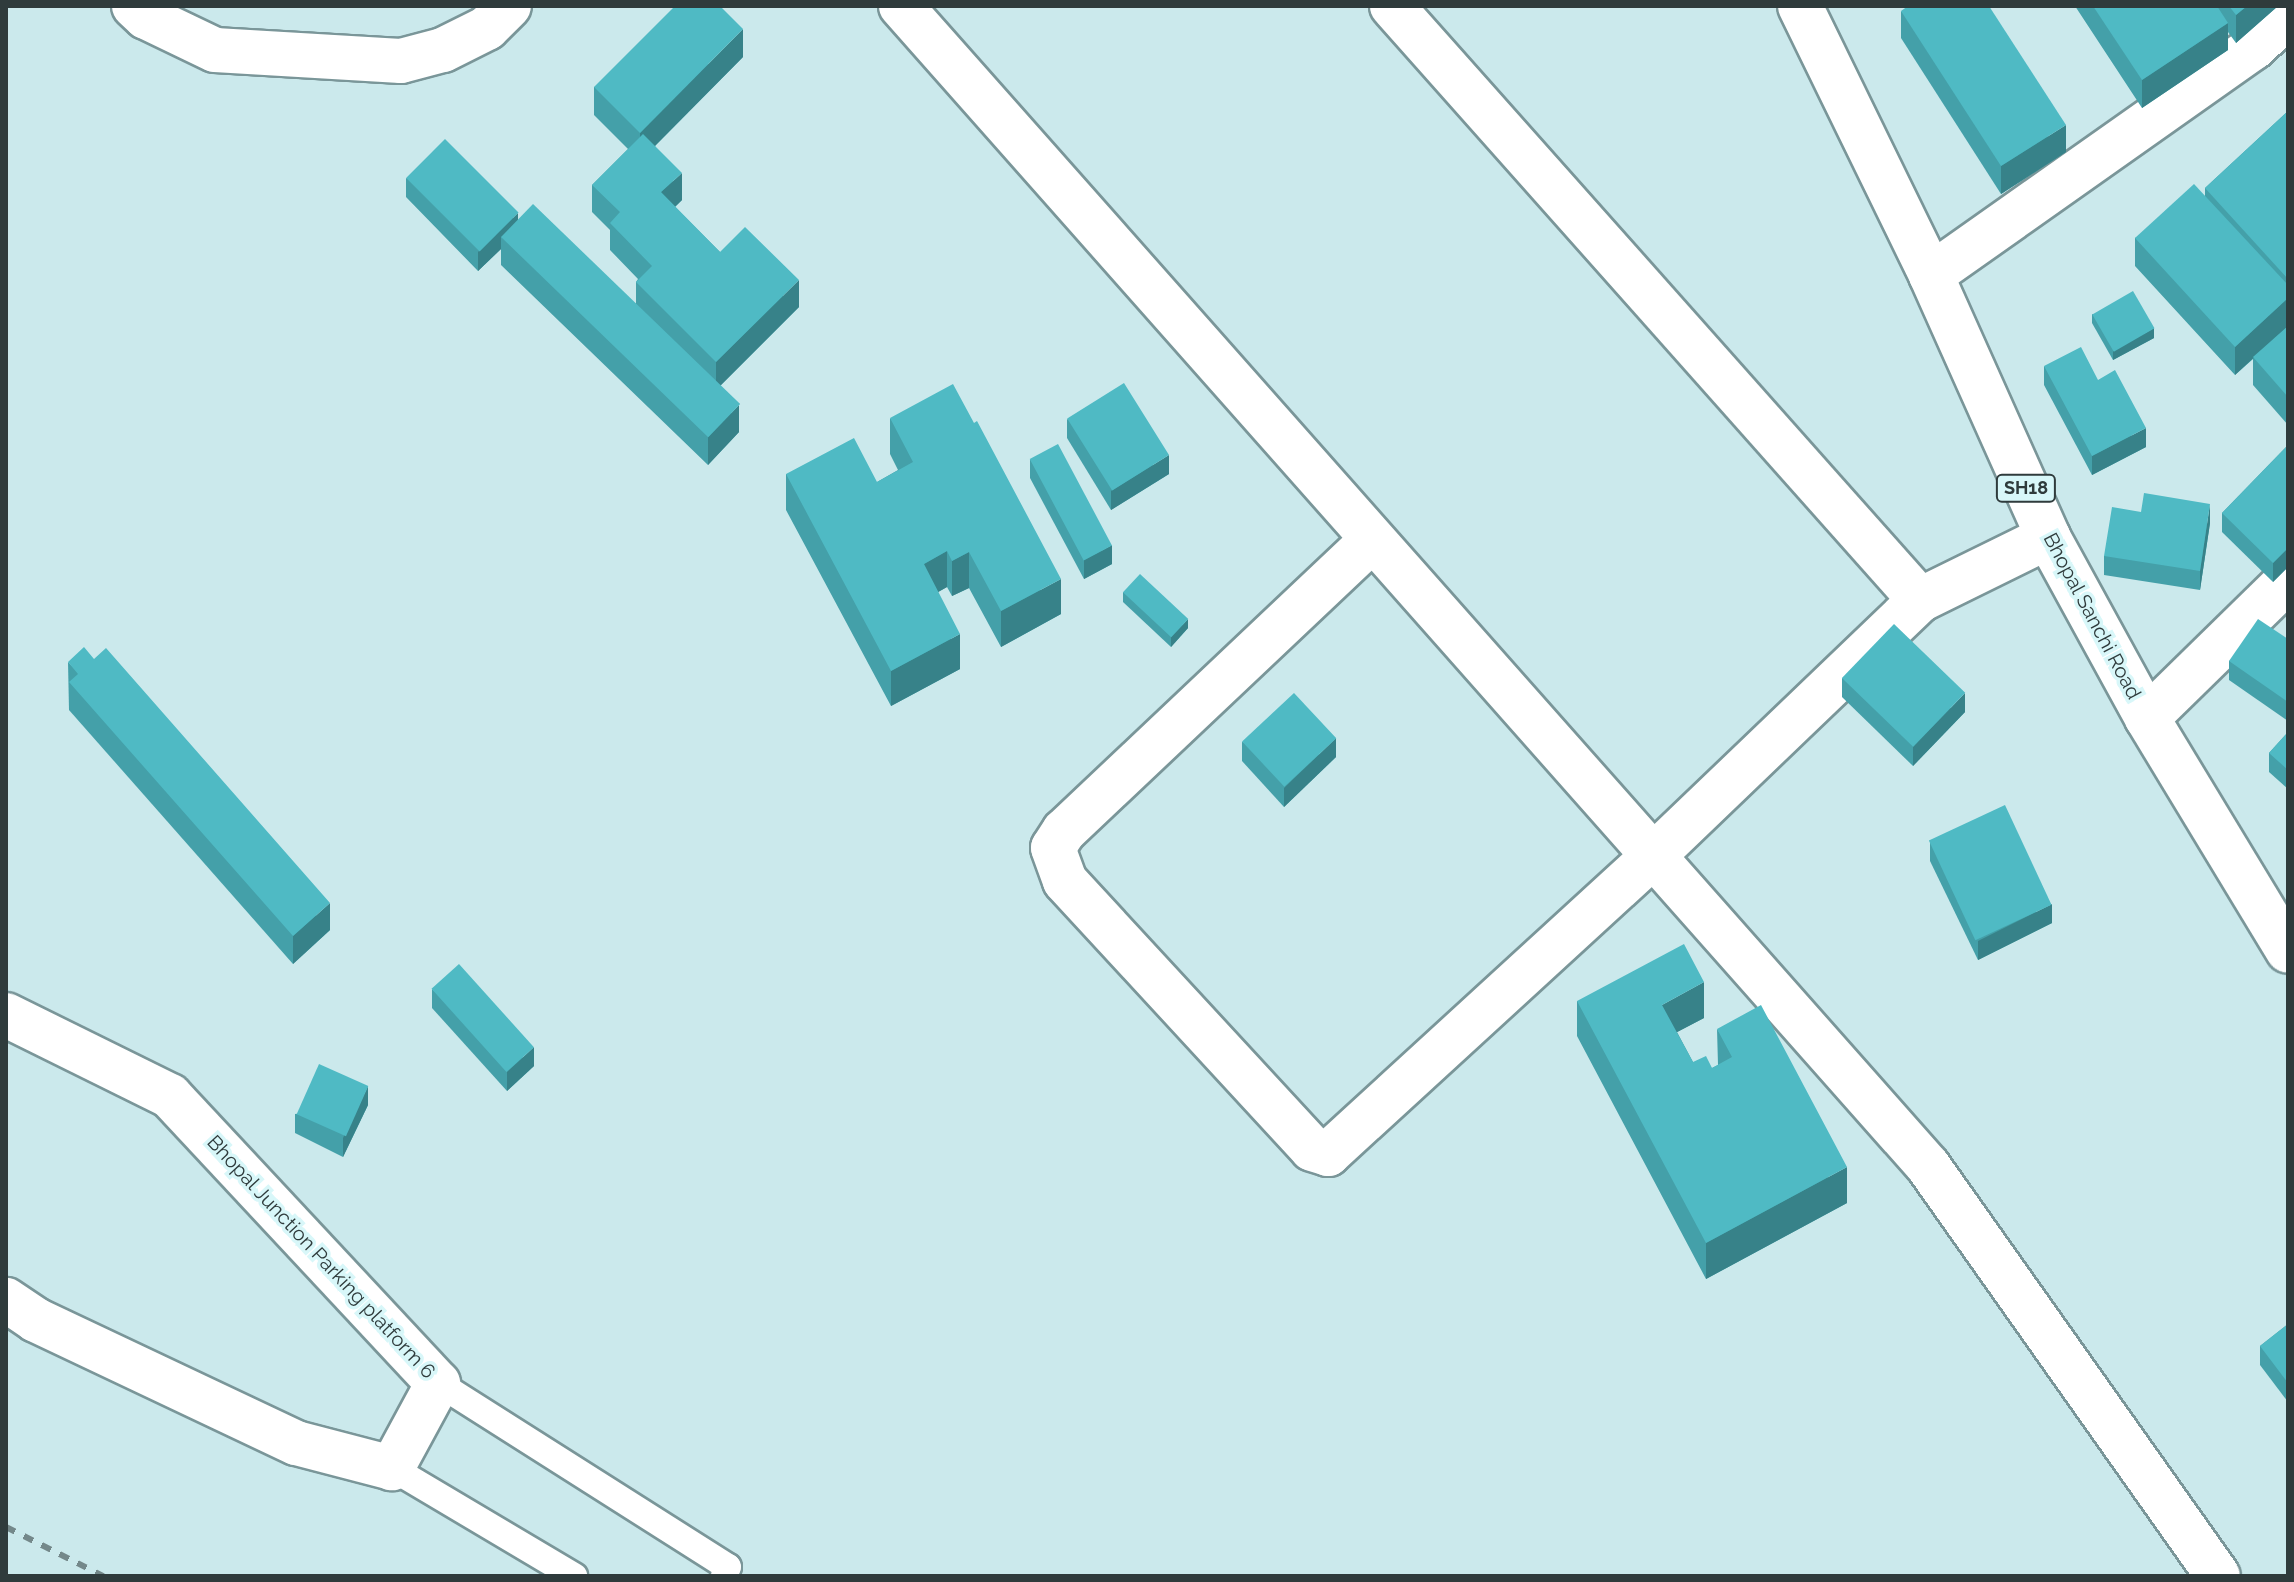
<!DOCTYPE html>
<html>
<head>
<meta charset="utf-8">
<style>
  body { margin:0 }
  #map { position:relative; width:2294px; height:1582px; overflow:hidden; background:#cbe9ec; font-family:Raleway,sans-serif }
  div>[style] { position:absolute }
  .roads { filter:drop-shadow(2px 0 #7a9699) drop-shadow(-2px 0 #7a9699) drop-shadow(0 2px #7a9699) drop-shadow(0 -2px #7a9699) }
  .lane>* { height:26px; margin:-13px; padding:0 13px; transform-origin:13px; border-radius:13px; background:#fff }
  .street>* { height:44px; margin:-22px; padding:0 22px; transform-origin:22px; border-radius:22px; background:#fff }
  .primary>* { height:44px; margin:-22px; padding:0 22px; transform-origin:22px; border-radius:22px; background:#fff }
  .rail>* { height:6px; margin-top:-3px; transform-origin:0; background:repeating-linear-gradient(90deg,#74888a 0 10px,transparent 0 20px) }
  .wall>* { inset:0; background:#44a0a9 }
  .shaded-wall>* { inset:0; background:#378289 }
  .building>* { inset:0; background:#4fbac4; transform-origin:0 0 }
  span { translate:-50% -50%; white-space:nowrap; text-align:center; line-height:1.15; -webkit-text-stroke:7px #d8f7f9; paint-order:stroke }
  .shield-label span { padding:2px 6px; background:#d8f7f9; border:2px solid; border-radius:6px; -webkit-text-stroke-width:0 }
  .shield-label { font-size:18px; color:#2f3b3c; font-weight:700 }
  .street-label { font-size:20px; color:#2f3b3c }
  .frame { position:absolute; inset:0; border:8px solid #2f3b3c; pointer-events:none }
</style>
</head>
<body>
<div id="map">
  <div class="roads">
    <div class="lane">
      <div style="left:438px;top:1383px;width:343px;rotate:32.4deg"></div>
      <div style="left:728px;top:1567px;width:10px;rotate:114deg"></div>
      <div style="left:392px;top:1468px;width:212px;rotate:30.7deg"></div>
    </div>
    <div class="street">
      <div style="left:134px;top:6px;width:16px;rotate:43deg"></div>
      <div style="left:146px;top:17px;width:76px;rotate:25.6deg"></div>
      <div style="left:215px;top:50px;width:186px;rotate:3.4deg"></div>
      <div style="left:401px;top:61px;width:43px;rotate:-14.7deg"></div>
      <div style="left:443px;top:50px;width:49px;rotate:-26.6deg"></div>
      <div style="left:487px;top:28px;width:31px;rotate:-45deg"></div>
      <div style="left:901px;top:6px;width:1549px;rotate:48.48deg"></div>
      <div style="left:1928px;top:1166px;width:502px;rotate:54.73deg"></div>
      <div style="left:1392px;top:6px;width:795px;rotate:48.37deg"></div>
      <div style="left:1931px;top:275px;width:394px;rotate:-35.2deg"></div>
      <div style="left:2253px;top:48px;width:47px;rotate:-42.4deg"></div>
      <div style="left:1372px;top:540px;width:424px;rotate:136.6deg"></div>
      <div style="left:1064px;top:831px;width:20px;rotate:123deg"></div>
      <div style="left:1053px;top:848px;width:35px;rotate:70deg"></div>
      <div style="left:1065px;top:881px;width:364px;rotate:47.3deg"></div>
      <div style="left:1312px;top:1149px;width:17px;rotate:17deg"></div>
      <div style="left:1328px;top:1154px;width:438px;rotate:-42.5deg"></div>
      <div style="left:1651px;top:858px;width:373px;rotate:-43.8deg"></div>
      <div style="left:1920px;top:600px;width:143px;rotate:-26.2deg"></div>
      <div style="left:2147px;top:718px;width:197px;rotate:-44.4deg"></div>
      <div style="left:6px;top:1015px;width:183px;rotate:26.3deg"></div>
      <div style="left:170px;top:1096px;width:393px;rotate:47deg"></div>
      <div style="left:438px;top:1383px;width:97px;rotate:118.4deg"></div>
      <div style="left:392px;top:1468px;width:99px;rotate:-165.4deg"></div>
      <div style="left:296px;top:1443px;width:288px;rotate:-154.7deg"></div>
      <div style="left:36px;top:1320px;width:36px;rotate:-146deg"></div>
    </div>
    <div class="primary">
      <div style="left:1800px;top:6px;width:299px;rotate:64deg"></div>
      <div style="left:1931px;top:275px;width:287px;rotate:65.9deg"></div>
      <div style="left:2048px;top:537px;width:206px;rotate:61.3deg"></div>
      <div style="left:2147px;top:718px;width:272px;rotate:58.8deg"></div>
    </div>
  </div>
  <div class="rail">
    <div style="left:6px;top:1527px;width:109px;rotate:26.8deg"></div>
  </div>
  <div class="wall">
    <div style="clip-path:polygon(2075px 6px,2278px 6px,2236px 43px,2228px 32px,2228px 50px,2142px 108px)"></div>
    <div style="clip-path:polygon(1901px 11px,2066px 152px,2001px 194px,1901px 38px)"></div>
    <div style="clip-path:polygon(743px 57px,655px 146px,682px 200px,675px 207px,720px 252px,799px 307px,720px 386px,739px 432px,708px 465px,501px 265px,501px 249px,478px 271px,406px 197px,406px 178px,518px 220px,636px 304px,636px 282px,638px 279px,610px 250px,610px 230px,592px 212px,592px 185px,628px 149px,594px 115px,594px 87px)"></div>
    <div style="clip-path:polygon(2288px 111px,2288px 425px,2253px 385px,2253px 359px,2235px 375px,2135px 266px,2135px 238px,2205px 196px,2205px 188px)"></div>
    <div style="clip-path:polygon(2092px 314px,2154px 338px,2113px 360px,2092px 323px)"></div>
    <div style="clip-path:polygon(2044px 366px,2146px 447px,2092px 475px,2044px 385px)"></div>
    <div style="clip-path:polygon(890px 418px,1061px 614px,1001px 647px,969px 588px,952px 596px,947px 587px,938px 592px,960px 669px,891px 706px,786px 510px,786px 474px,877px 482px,898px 470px,890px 454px)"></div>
    <div style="clip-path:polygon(1067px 419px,1169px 474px,1111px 510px,1067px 438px)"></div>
    <div style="clip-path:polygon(2288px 445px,2288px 567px,2273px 582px,2222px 532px,2222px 513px)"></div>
    <div style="clip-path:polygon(1030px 459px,1112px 564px,1084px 579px,1030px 478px)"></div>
    <div style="clip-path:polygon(2210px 523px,2200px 590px,2104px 575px,2104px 556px)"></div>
    <div style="clip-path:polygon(1123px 592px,1188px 628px,1171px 647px,1123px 602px)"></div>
    <div style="clip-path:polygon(2288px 639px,2288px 721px,2229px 680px,2229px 661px)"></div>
    <div style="clip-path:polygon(68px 662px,330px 930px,293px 964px,69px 710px)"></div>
    <div style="clip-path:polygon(1842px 678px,1965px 712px,1913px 766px,1842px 697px)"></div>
    <div style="clip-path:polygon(2288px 732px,2288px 789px,2269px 772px,2269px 753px)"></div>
    <div style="clip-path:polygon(1242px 742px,1336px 757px,1284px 807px,1242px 761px)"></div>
    <div style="clip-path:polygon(1930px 842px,2052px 923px,1978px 960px,1930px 861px)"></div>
    <div style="clip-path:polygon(432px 989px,534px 1066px,507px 1091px,432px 1008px)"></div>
    <div style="clip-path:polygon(1577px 1001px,1704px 1018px,1677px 1032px,1693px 1062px,1712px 1068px,1718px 1065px,1717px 1029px,1847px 1203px,1706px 1279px,1577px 1036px)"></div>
    <div style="clip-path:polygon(368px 1105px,343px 1157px,295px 1133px,295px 1114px)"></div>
    <div style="clip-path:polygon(2288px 1324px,2288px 1402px,2260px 1365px,2260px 1346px)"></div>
  </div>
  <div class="shaded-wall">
    <div style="clip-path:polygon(2247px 6px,2278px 6px,2236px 43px,2236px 15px)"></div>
    <div style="clip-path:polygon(2228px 23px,2228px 50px,2142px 108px,2142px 80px)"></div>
    <div style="clip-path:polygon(743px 29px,743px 57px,640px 161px,640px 133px)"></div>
    <div style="clip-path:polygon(2066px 125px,2066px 152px,2001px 194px,2001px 166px)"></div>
    <div style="clip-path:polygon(682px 173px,682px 200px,661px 220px,661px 192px)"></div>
    <div style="clip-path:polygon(518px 213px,518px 232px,501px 237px,501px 249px,478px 271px,478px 252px)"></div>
    <div style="clip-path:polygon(799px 280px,799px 307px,716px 390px,716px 362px)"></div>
    <div style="clip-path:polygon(2288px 298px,2288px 326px,2235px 375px,2235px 347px)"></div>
    <div style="clip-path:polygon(2154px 328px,2154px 338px,2113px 360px,2113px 351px)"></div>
    <div style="clip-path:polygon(739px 405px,739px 432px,708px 465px,708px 437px)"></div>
    <div style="clip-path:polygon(2146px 428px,2146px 447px,2092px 475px,2092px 456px)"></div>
    <div style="clip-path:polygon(1169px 455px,1169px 474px,1111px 510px,1111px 491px)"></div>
    <div style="clip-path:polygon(2210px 504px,2210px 523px,2200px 590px,2200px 571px)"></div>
    <div style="clip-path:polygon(1112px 545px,1112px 564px,1084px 579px,1084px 560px)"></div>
    <div style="clip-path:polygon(2288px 548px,2288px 567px,2273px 582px,2273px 563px)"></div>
    <div style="clip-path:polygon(947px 551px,947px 587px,924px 600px,924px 564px)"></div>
    <div style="clip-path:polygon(969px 552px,969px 588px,952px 596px,952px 561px)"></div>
    <div style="clip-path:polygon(1061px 579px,1061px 614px,1001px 647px,1001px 611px)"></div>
    <div style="clip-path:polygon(1188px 619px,1188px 628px,1171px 647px,1171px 637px)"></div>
    <div style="clip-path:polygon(960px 634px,960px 669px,891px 706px,891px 671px)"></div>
    <div style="clip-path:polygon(1965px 693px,1965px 712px,1913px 766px,1913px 747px)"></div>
    <div style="clip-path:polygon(1336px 738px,1336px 757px,1284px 807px,1284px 788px)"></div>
    <div style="clip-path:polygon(330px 903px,330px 930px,293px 964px,293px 936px)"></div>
    <div style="clip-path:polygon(2052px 904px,2052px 923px,1978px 960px,1978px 941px)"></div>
    <div style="clip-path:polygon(1704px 982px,1704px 1018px,1662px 1040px,1662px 1005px)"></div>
    <div style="clip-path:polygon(534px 1047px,534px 1066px,507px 1091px,507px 1072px)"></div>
    <div style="clip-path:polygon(368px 1086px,368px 1105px,343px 1157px,343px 1138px)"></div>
    <div style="clip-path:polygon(1847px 1167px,1847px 1203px,1706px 1279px,1706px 1243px)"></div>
  </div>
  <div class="building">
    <div style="clip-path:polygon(675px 6px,720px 6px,743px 29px,640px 133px,594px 87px)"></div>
    <div style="clip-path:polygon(1908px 6px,1989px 6px,2066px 125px,2001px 166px,1901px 11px)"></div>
    <div style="clip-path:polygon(2093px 6px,2217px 6px,2228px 23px,2142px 80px)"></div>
    <div style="clip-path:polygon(2229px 6px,2247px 6px,2236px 15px)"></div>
    <div style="clip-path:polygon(2288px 111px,2288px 279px,2205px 188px)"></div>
    <div style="clip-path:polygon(643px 134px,682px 173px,661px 192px,720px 252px,745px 227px,799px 280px,716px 362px,636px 282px,652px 266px,610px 223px,620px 212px,592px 185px)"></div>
    <div style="left:445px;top:139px;width:104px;height:55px;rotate:45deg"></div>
    <div style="clip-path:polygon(2194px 184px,2288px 285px,2288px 298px,2235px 347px,2135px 238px)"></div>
    <div style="left:533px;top:204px;width:288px;height:46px;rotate:44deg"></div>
    <div style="left:2133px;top:291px;width:43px;height:47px;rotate:60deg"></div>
    <div style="clip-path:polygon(2288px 326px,2288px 397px,2253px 357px)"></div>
    <div style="clip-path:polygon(2081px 347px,2098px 380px,2115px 370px,2146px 428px,2092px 456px,2044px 366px)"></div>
    <div style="left:1124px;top:383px;width:85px;height:67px;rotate:58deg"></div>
    <div style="clip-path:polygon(953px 384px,974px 423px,977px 421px,1061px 579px,1001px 611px,969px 552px,952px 561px,947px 551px,924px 564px,960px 634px,891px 671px,786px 474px,854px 438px,877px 482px,913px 462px,890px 418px)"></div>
    <div style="left:1058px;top:444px;width:115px;height:32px;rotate:62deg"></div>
    <div style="clip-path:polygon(2288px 445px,2288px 548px,2273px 563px,2222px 513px)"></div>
    <div style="clip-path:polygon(2144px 493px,2210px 504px,2200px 571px,2104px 556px,2112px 507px,2141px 512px)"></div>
    <div style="left:1140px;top:574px;width:66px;height:25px;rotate:43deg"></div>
    <div style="clip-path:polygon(2258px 619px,2288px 639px,2288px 702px,2229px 661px)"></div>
    <div style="left:1894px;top:624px;width:99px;height:75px;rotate:44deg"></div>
    <div style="clip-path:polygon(84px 647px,94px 659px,106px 648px,330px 903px,293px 936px,69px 682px,78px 674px,68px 662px)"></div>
    <div style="left:1294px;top:693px;width:62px;height:71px;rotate:47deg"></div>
    <div style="clip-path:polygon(2288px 732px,2288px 770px,2269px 753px)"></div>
    <div style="left:2005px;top:805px;width:110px;height:84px;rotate:65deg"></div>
    <div style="clip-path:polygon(1684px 944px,1704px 982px,1662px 1005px,1693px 1062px,1706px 1056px,1712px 1068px,1732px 1057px,1717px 1029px,1761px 1005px,1847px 1167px,1706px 1243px,1577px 1001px)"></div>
    <div style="left:459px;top:964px;width:112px;height:37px;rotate:48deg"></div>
    <div style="left:319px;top:1064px;width:54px;height:55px;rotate:24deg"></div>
    <div style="clip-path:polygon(2288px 1324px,2288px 1383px,2260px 1346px)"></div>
  </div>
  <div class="shield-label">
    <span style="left:2026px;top:488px">SH18</span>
  </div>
  <div class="street-label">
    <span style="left:2092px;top:616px;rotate:62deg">Bhopal Sanchi Road</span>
    <span style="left:321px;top:1257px;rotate:47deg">Bhopal Junction Parking platform 6</span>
  </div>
  <div class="frame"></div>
</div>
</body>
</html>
